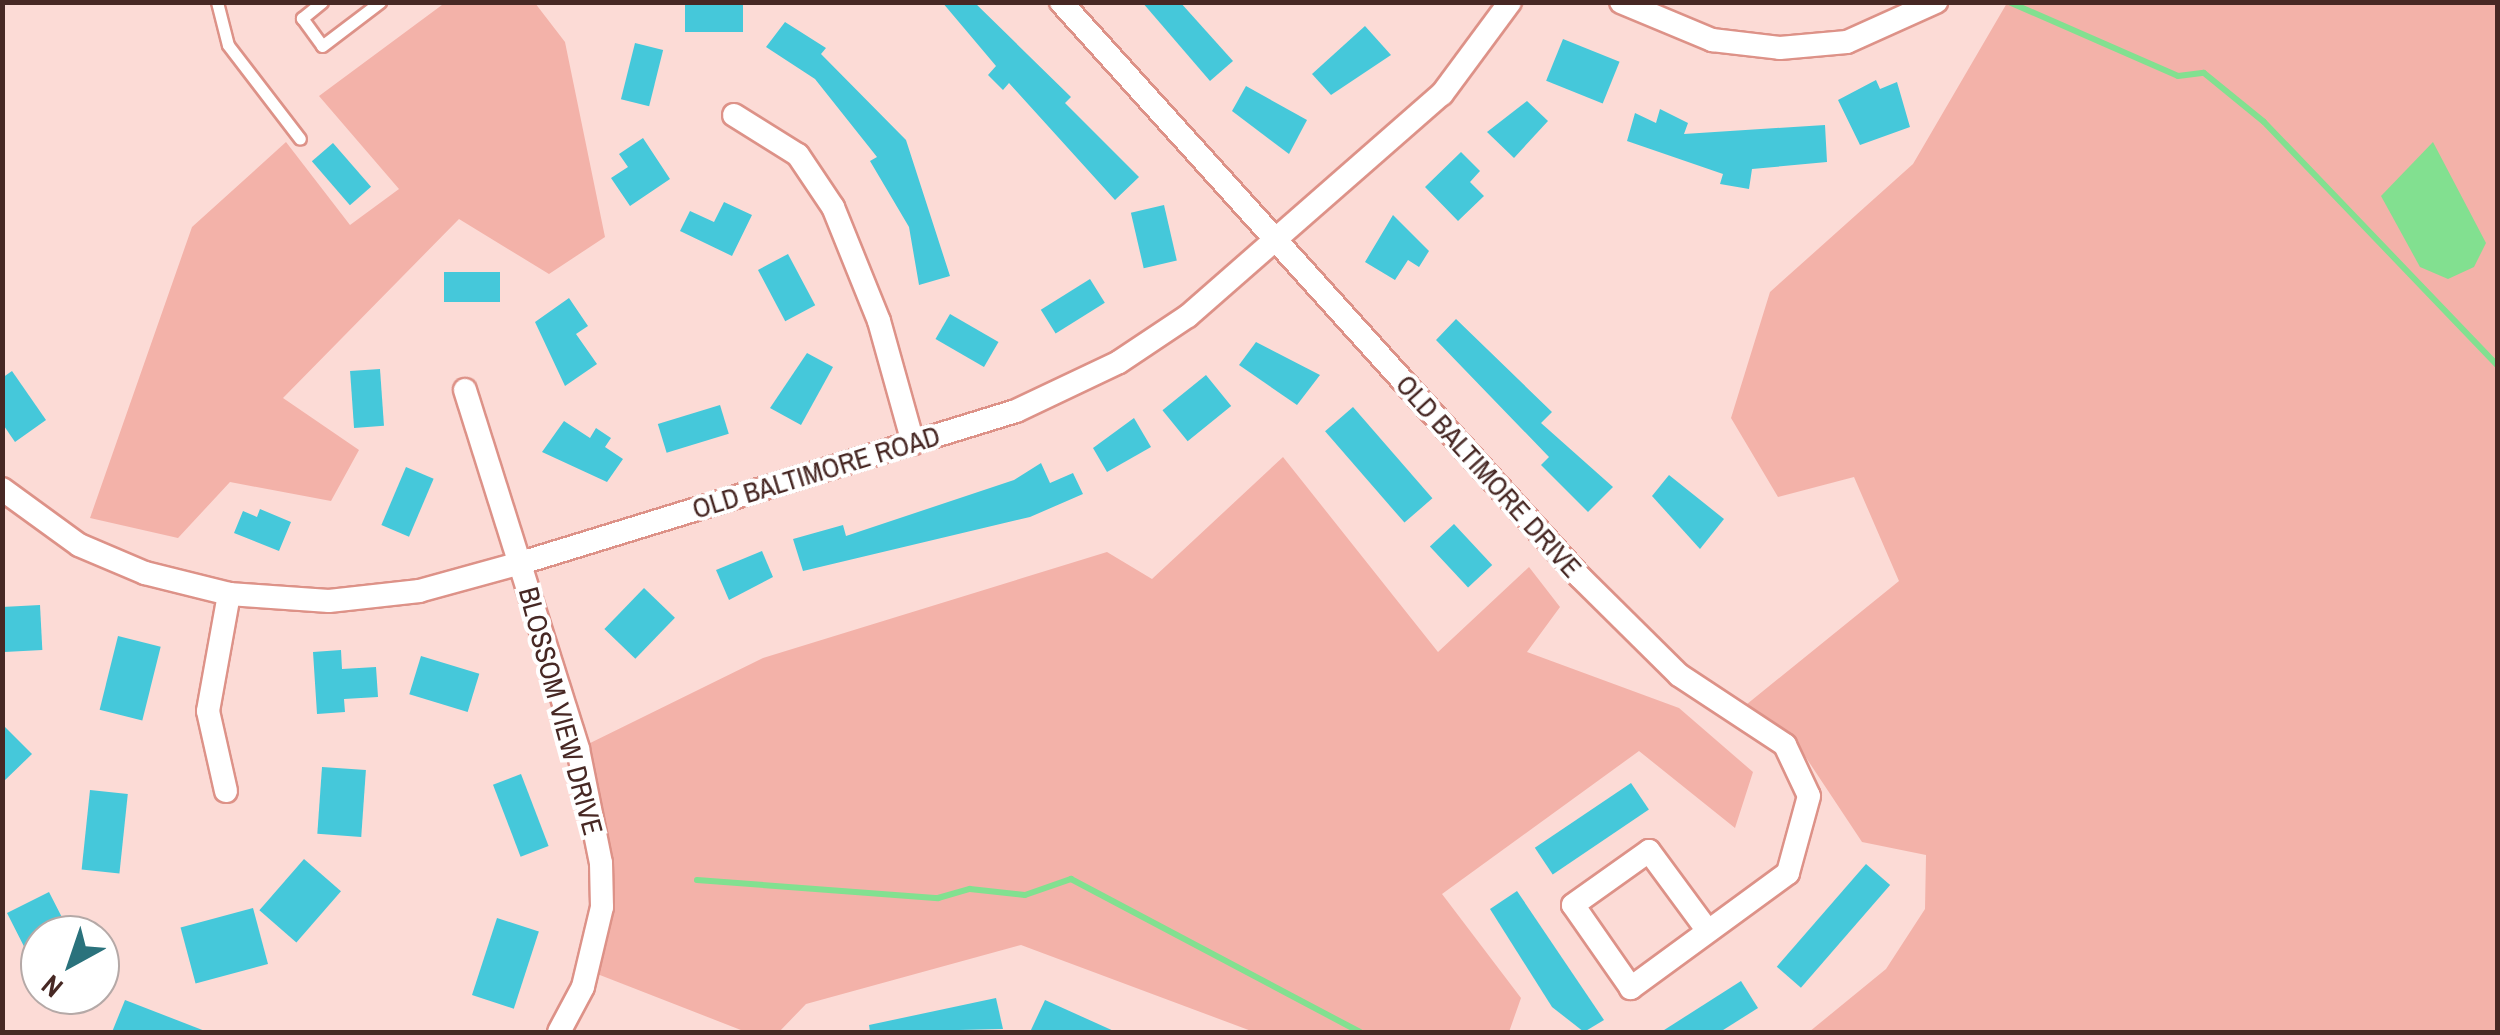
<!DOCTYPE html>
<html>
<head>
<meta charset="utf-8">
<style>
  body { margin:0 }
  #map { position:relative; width:2500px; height:1035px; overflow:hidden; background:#fcdbd6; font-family:"Archivo Narrow",sans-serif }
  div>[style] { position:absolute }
  .green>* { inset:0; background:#f3b2a9 }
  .water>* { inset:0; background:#82e090 }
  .stream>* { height:6px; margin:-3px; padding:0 3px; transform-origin:3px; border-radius:3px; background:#82e090 }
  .building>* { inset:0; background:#45c8da; transform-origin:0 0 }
  .roads { filter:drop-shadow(2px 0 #dd9288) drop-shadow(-2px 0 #dd9288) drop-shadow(0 2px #dd9288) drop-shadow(0 -2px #dd9288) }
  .lane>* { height:11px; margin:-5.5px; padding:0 5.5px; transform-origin:5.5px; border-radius:5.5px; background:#fff }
  .street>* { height:22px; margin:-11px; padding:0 11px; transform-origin:11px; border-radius:11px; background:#fff }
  span { translate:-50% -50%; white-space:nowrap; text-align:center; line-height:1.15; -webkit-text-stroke:8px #fff; paint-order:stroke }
  .street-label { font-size:28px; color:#472824 }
  .frame { position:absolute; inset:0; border:5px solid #472824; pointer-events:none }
  .north { position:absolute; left:20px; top:915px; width:100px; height:100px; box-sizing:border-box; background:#fff; border:2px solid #b5a9a7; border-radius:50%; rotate:220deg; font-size:28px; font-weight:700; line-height:40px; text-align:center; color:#472824 }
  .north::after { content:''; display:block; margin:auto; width:35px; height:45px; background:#2a727c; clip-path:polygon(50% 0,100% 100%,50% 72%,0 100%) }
</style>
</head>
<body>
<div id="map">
  <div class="green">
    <div style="clip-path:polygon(446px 2px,535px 3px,565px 42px,605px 237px,549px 274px,459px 219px,283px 398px,359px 450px,331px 501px,230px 482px,178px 538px,90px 518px,192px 227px,286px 142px,350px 225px,399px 189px,319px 96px)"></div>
    <div style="clip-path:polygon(2007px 3px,2497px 3px,2497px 1032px,1809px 1032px,1886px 969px,1925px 909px,1926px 855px,1862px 842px,1793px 738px,1736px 713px,1899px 581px,1854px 477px,1778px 497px,1731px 418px,1770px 292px,1913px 164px)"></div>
    <div style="clip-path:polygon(1283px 457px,1438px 652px,1529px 567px,1560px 607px,1527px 652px,1679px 708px,1753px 772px,1735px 828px,1639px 751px,1442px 894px,1521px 998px,1509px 1032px,1254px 1032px,1021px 945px,806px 1004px,779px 1032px,746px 1032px,587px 970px,602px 907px,578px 749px,763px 658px,1107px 552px,1152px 579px)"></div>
  </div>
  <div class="water">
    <div style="clip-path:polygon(2433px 142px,2486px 243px,2474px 267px,2448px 279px,2420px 267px,2381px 196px)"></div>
  </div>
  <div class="stream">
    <div style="left:2009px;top:2px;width:184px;rotate:23.6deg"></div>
    <div style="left:2178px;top:76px;width:26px;rotate:-7deg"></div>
    <div style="left:2204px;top:73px;width:77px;rotate:39.2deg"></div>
    <div style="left:2264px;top:122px;width:338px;rotate:46.2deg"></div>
    <div style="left:697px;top:880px;width:242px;rotate:4.3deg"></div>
    <div style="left:938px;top:898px;width:33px;rotate:-16deg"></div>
    <div style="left:970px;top:889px;width:55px;rotate:6.2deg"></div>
    <div style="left:1025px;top:895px;width:49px;rotate:-19.2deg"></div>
    <div style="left:1071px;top:879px;width:327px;rotate:27.9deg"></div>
  </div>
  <div class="building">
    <div style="left:685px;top:2px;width:58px;height:30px"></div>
    <div style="clip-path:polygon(942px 2px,974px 2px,1071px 97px,1065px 103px,1139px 177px,1115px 200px,1009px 83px,1003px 90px,988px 75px,996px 66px)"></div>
    <div style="clip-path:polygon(1142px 2px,1180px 2px,1233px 61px,1210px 81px)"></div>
    <div style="clip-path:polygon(785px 22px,826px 48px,821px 54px,906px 140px,950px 276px,919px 285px,909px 227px,870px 161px,877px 157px,815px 79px,766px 47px)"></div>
    <div style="clip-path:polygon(1365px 26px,1391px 55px,1331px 95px,1312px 74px)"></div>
    <div style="left:1563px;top:39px;width:61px;height:45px;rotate:22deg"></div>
    <div style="left:635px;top:43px;width:29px;height:58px;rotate:14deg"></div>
    <div style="clip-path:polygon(1876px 80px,1880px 89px,1897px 82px,1910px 127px,1860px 145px,1838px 100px)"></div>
    <div style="clip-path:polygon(1246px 86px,1307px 120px,1289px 154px,1232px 111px)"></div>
    <div style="clip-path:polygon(1527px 101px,1548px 121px,1514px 158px,1487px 132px)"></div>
    <div style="clip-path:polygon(1660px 109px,1688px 123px,1684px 134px,1825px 125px,1827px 162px,1752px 169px,1749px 189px,1720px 184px,1723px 174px,1627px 141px,1635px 113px,1656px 123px)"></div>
    <div style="clip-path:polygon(643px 138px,670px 179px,630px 206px,611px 178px,628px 167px,619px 154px)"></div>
    <div style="left:333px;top:143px;width:58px;height:28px;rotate:49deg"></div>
    <div style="clip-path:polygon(1461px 152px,1480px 171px,1470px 182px,1484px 196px,1458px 221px,1425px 187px)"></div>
    <div style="clip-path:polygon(724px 202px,752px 215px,732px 256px,680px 231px,690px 211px,714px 222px)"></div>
    <div style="left:1164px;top:205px;width:57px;height:34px;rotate:77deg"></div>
    <div style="clip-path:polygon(1393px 215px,1429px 251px,1419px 267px,1408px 260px,1395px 280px,1365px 262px)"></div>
    <div style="left:788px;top:254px;width:58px;height:34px;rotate:62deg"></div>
    <div style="left:444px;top:272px;width:56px;height:30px"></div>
    <div style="left:1090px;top:279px;width:28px;height:58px;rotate:58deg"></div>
    <div style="clip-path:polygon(569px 298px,588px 326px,576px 334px,597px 364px,565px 386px,535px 322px)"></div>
    <div style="left:950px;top:314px;width:56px;height:29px;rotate:30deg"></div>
    <div style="clip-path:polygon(1456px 319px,1552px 412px,1541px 423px,1613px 487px,1588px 512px,1541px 465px,1549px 457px,1436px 340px)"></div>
    <div style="clip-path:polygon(1256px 342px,1320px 375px,1297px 405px,1239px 365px)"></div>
    <div style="clip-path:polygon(807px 353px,833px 367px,801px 425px,770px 408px)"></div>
    <div style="left:380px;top:369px;width:57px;height:30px;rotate:86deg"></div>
    <div style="clip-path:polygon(12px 371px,46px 420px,15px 442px,2px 423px,2px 378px)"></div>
    <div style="left:1206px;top:375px;width:40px;height:56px;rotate:51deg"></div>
    <div style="left:720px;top:405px;width:30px;height:65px;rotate:73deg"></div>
    <div style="left:1353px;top:407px;width:121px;height:37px;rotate:49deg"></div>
    <div style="clip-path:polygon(1134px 418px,1151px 447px,1107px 472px,1093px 448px)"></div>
    <div style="clip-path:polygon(564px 421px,590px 438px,596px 428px,611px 438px,605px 447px,623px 459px,607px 482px,542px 452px)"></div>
    <div style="clip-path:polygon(1041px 463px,1050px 483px,1073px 473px,1083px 494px,1030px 517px,803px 571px,793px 539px,843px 525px,846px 536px,1014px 480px)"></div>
    <div style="left:406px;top:467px;width:30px;height:63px;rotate:23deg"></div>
    <div style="clip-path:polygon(1669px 475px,1724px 519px,1700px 549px,1652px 496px)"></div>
    <div style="clip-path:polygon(260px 509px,291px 522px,279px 551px,234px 533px,243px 511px,257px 517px)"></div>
    <div style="left:1454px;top:524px;width:56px;height:33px;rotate:47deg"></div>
    <div style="clip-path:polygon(762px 551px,773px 577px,729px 600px,716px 570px)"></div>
    <div style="left:644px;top:588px;width:43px;height:57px;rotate:44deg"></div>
    <div style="left:40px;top:605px;width:45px;height:38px;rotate:87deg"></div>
    <div style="left:118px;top:636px;width:44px;height:76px;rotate:14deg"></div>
    <div style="clip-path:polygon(341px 650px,342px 669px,376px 667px,378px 697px,344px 699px,345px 712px,317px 714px,313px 652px)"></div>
    <div style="left:421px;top:656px;width:61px;height:40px;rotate:17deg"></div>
    <div style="clip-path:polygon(2px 724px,32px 754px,2px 783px)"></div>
    <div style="left:322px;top:767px;width:44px;height:67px;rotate:4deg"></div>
    <div style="left:521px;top:774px;width:77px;height:30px;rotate:69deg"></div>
    <div style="left:1631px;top:783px;width:32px;height:116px;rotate:56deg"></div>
    <div style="left:90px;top:790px;width:38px;height:80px;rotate:6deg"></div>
    <div style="left:304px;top:859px;width:49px;height:68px;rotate:41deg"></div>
    <div style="left:1866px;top:864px;width:32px;height:136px;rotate:41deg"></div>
    <div style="clip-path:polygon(1517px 891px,1604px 1020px,1584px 1032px,1552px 1007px,1490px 909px)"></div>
    <div style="clip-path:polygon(49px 892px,71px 935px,40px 935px,40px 978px,7px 913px)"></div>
    <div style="left:253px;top:908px;width:58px;height:75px;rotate:75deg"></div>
    <div style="left:497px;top:918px;width:44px;height:81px;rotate:18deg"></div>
    <div style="clip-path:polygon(1741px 981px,1758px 1008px,1720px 1032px,1661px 1032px)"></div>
    <div style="clip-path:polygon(996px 998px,1003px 1029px,870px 1032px,869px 1025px)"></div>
    <div style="clip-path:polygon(125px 1000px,205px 1031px,205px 1032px,112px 1032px)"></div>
    <div style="clip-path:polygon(1045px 1000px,1116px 1032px,1030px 1032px)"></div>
  </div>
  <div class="roads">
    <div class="lane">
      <div style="left:217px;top:2px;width:44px;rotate:75.7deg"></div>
      <div style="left:228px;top:45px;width:118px;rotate:52.5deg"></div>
      <div style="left:322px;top:2px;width:26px;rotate:141deg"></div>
      <div style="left:302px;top:18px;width:34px;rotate:54deg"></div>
      <div style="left:322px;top:46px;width:73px;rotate:-37.2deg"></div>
    </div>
    <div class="street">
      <div style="left:1061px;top:2px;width:775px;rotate:47.93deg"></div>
      <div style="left:1580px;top:577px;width:139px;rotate:44.7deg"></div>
      <div style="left:1679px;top:675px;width:127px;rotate:33.4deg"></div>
      <div style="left:1785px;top:745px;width:56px;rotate:64.8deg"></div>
      <div style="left:1809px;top:796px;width:80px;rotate:105.3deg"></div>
      <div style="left:1788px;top:873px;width:195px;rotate:143.8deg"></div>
      <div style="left:1631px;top:988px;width:101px;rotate:-124.9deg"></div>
      <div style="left:1573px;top:905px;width:93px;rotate:-35.4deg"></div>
      <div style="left:1649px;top:851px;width:99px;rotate:53.6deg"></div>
      <div style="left:1621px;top:2px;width:99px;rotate:22.7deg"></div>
      <div style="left:1712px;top:40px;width:68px;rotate:6.7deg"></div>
      <div style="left:1780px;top:48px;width:67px;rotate:-5.1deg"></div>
      <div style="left:1847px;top:42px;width:98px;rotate:-24.2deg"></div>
      <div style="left:734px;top:115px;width:75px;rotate:32deg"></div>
      <div style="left:798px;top:155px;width:63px;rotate:56.1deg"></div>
      <div style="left:833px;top:207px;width:123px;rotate:68deg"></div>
      <div style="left:879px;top:321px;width:127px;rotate:74.4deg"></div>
      <div style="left:465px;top:390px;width:376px;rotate:72.5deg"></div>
      <div style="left:578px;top:749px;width:116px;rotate:78.6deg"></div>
      <div style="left:601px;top:863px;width:44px;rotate:88.7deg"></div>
      <div style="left:602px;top:907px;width:82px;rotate:103.4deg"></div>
      <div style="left:583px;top:987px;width:51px;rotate:118.1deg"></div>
      <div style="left:2px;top:489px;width:95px;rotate:36deg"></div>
      <div style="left:79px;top:545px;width:72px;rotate:23deg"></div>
      <div style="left:145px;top:573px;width:87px;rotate:14deg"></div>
      <div style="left:229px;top:594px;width:100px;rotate:4deg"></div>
      <div style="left:329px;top:601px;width:91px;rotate:-6.3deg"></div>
      <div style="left:419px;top:591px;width:106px;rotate:-15.4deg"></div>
      <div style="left:521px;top:563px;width:518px;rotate:-17.07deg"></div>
      <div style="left:1016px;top:411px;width:114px;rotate:-25.4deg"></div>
      <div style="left:1119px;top:362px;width:83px;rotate:-33.7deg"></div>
      <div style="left:1188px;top:316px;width:337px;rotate:-41.2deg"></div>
      <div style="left:1442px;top:94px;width:114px;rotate:-53.5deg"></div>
      <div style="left:226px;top:791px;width:82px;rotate:-102.7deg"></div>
      <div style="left:208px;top:711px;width:119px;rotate:-79.8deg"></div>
    </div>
  </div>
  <div class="street-label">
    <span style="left:816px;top:472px;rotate:-17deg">OLD BALTIMORE ROAD</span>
    <span style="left:1489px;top:476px;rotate:48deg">OLD BALTIMORE DRIVE</span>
    <span style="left:561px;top:711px;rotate:75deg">BLOSSOM VIEW DRIVE</span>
  </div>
  <div class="frame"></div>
  <div class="north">N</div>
</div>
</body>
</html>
